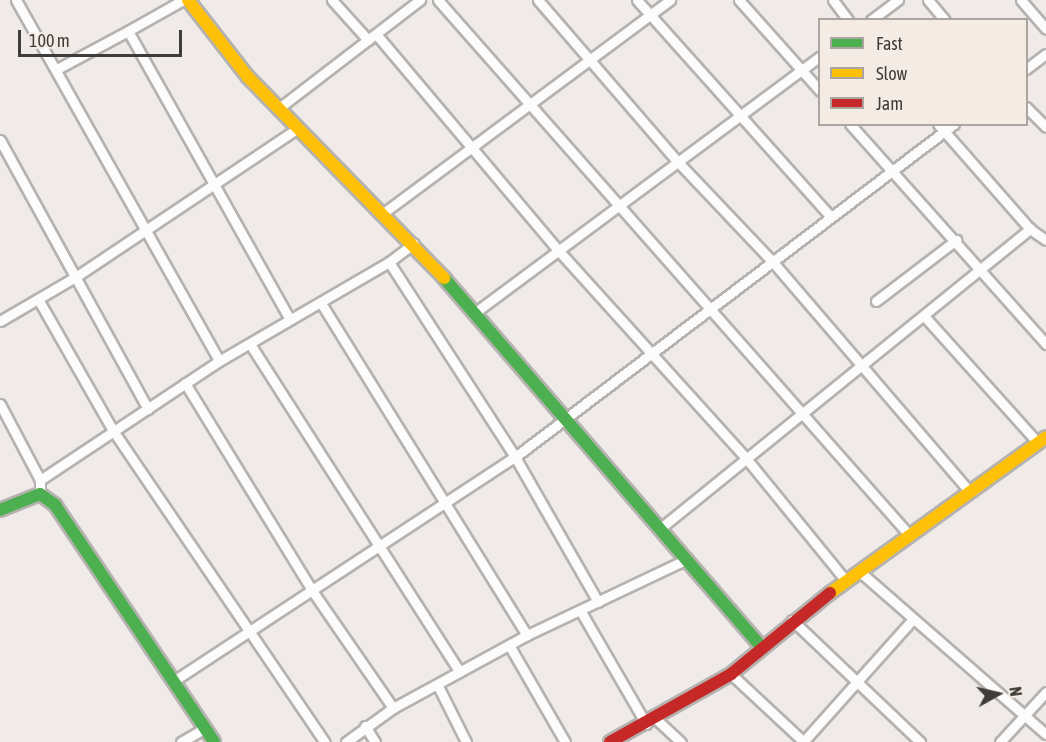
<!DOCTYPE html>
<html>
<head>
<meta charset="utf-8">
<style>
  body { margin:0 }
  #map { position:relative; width:1046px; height:742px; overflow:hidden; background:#f0ebe8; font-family:"Asap Condensed",sans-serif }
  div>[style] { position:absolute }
  .roads { filter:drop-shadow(2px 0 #b5b2af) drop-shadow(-2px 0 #b5b2af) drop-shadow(0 2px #b5b2af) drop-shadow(0 -2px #b5b2af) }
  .street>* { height:9px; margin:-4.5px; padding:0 4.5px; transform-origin:4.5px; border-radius:4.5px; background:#fdfcfc }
  .fast>* { height:12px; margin:-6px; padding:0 6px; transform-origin:6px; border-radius:6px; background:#4caf50 }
  .slow>* { height:12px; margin:-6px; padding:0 6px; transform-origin:6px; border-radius:6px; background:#ffc107 }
  .jam>* { height:12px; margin:-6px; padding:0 6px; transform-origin:6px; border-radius:6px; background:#c62828 }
  span { translate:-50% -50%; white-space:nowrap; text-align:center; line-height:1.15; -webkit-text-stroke:6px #f3ebe4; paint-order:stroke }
  .legend { position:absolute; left:818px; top:18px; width:210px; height:108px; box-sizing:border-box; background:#f3ebe4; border:2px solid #aba5a0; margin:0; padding:8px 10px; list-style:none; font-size:18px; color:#3f3c39 }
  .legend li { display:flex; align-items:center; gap:12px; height:30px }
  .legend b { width:30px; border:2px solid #aba5a0 }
  .north { position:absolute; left:968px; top:664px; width:60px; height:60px; -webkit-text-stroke:4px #f3ebe4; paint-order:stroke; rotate:82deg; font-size:16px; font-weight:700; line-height:24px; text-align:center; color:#3f3c39 }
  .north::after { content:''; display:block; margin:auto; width:21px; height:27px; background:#3f3c39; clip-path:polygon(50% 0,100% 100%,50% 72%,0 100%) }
  .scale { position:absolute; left:18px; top:30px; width:164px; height:27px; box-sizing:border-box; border:3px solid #3f3c39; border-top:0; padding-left:8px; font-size:18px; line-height:21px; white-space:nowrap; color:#3f3c39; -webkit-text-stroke:4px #f3ebe4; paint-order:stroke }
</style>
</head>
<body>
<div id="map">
  <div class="roads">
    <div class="street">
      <div style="left:16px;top:0;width:414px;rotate:60.6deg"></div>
      <div style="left:183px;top:0;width:63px;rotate:150.6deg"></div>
      <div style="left:128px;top:31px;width:331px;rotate:60.7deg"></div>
      <div style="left:332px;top:0;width:54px;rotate:48deg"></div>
      <div style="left:438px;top:0;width:714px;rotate:48.63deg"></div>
      <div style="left:538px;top:0;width:213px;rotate:49.2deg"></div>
      <div style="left:677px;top:161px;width:138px;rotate:46.5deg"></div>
      <div style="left:772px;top:261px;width:304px;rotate:49.4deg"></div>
      <div style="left:637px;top:0;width:291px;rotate:48.2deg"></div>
      <div style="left:739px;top:0;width:122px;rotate:48.3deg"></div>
      <div style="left:833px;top:0;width:25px;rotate:53deg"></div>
      <div style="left:928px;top:0;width:26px;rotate:50deg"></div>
      <div style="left:1021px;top:0;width:38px;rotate:49deg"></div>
      <div style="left:871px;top:20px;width:34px;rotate:-37deg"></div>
      <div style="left:376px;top:34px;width:282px;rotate:49.9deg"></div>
      <div style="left:558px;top:250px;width:279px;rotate:47.9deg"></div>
      <div style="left:745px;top:457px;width:160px;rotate:50.8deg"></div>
      <div style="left:57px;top:69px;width:81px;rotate:-28.2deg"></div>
      <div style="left:1026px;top:69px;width:25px;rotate:-37deg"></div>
      <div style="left:1026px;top:107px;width:28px;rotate:45deg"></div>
      <div style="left:279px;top:108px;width:178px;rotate:-37.5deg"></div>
      <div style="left:850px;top:124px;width:295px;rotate:48.3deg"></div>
      <div style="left:938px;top:124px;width:140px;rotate:48.8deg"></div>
      <div style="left:1030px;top:229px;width:19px;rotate:35deg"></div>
      <div style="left:0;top:140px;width:307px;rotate:61.2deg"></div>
      <div style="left:382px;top:214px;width:359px;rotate:-36.6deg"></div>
      <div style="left:389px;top:262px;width:232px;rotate:57.1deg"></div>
      <div style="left:515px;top:457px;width:167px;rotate:60.2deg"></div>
      <div style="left:38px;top:299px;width:153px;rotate:60.3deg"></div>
      <div style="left:114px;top:432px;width:375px;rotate:55.8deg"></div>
      <div style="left:876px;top:301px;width:101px;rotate:-37.3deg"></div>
      <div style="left:321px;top:303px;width:391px;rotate:58.2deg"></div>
      <div style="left:473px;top:314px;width:432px;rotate:-36.6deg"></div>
      <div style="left:925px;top:317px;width:169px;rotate:48.1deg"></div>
      <div style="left:0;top:321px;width:89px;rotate:-30.3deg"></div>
      <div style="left:77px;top:276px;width:266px;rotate:-33.8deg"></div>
      <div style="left:250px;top:344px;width:389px;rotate:57.4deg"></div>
      <div style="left:185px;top:383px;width:241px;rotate:58.5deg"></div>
      <div style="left:311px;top:589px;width:145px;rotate:55.4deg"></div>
      <div style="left:0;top:404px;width:86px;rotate:62.2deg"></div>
      <div style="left:40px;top:480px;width:14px;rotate:90deg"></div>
      <div style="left:40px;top:480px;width:215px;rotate:-33.6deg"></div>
      <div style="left:219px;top:361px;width:197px;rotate:-30.2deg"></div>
      <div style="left:389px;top:262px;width:31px;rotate:-37deg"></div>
      <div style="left:662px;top:527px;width:474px;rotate:-39deg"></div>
      <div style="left:859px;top:571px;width:248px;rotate:41.1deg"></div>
      <div style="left:580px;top:610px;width:132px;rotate:59.9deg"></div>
      <div style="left:792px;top:620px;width:177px;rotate:43.6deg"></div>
      <div style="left:509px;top:645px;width:112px;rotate:60deg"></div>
      <div style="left:731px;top:674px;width:100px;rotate:43deg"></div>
      <div style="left:175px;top:680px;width:407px;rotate:-33.3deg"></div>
      <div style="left:515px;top:457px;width:551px;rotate:-37.18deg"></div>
      <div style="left:438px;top:686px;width:63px;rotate:63.4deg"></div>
      <div style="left:656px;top:719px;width:34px;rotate:43deg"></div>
      <div style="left:365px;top:726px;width:19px;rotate:58deg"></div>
      <div style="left:181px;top:742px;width:28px;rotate:-30deg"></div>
      <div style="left:346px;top:742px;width:58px;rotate:-35.9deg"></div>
      <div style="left:393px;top:708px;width:153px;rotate:-28.6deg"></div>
      <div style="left:527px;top:635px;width:177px;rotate:-25.4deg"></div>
      <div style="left:803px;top:742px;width:165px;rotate:-48.2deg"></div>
      <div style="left:1000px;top:742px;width:68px;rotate:-47.4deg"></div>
    </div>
    <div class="fast">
      <div style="left:444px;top:278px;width:486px;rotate:49.3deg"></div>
      <div style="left:0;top:510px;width:43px;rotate:-21.8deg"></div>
      <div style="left:40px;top:494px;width:19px;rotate:36deg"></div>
      <div style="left:55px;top:505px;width:285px;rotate:56.1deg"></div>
    </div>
    <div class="slow">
      <div style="left:188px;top:0;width:98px;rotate:52.1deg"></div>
      <div style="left:248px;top:77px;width:281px;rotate:45.7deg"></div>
      <div style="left:830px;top:593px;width:266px;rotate:-35.8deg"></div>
    </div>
    <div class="jam">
      <div style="left:610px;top:742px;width:139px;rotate:-29.3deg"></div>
      <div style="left:731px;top:674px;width:128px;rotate:-39.3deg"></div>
    </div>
  </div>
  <ul class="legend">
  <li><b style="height:8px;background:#4caf50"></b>Fast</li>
  <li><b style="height:8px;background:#ffc107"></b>Slow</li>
  <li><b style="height:8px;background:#c62828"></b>Jam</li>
  </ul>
  <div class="north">N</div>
  <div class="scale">100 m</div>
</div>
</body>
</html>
